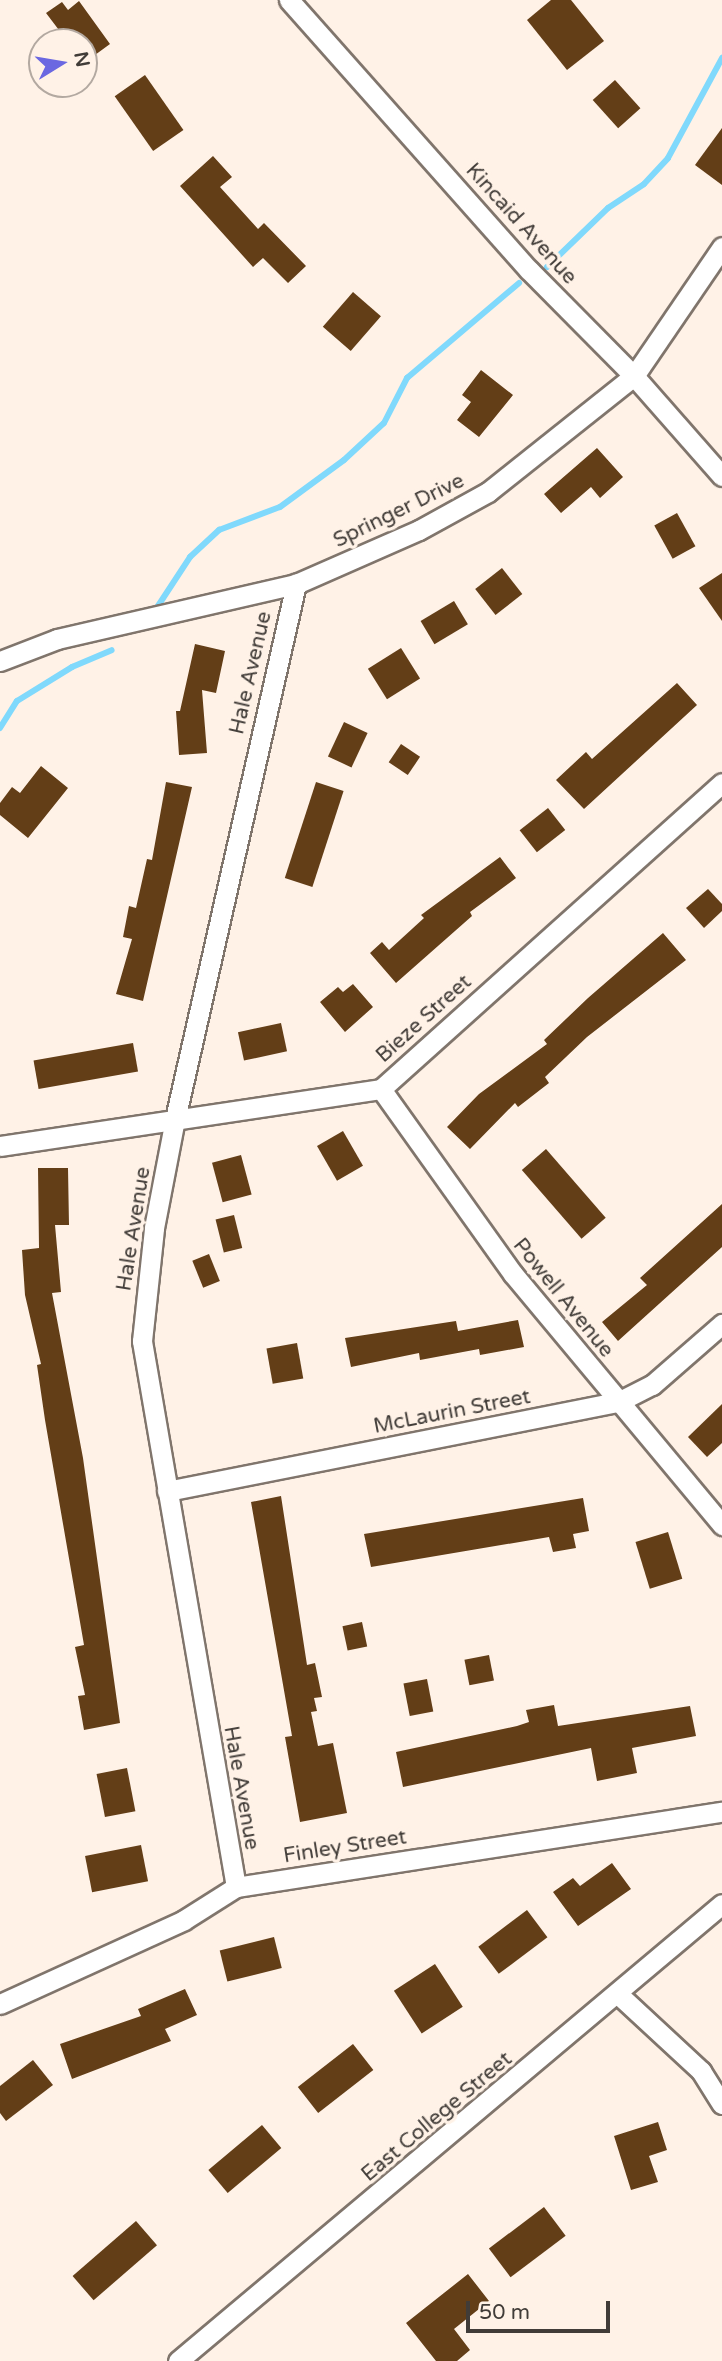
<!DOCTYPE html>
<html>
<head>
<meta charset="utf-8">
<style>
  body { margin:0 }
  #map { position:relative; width:722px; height:2361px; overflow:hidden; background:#fff2e7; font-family:"Varela Round",sans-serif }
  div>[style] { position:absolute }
  .stream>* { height:6px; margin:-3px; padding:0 3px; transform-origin:3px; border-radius:3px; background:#80d9fc }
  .building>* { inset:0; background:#633e17; transform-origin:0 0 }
  .roads { filter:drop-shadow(2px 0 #80756c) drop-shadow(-2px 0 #80756c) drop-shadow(0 2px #80756c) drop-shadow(0 -2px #80756c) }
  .minor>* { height:19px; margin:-9.5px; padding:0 9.5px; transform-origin:9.5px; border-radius:9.5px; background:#fff }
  span { translate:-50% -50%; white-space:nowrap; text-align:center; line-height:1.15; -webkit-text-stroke:7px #fff2e7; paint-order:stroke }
  .street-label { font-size:21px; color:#413c38 }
  .north { position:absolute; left:28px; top:28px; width:70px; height:70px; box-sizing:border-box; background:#fff2e7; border:2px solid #b3a9a1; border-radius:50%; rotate:79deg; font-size:19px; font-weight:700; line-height:28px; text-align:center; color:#413c38 }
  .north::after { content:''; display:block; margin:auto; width:24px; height:32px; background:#6b68e1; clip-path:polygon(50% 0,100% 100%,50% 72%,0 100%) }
  .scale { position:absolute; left:466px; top:2301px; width:144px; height:32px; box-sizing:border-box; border:4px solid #413c38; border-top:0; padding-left:9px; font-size:21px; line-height:24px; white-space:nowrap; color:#413c38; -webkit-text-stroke:5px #fff2e7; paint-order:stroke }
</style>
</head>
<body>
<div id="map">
  <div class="stream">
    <div style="left:547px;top:267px;width:85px;rotate:-44deg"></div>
    <div style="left:608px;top:208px;width:43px;rotate:-33.7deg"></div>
    <div style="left:644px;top:184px;width:35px;rotate:-47deg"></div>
    <div style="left:668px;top:158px;width:114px;rotate:-61.6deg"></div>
    <div style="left:154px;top:612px;width:66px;rotate:-56.8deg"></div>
    <div style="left:190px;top:557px;width:40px;rotate:-43deg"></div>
    <div style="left:219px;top:530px;width:65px;rotate:-20.7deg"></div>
    <div style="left:280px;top:507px;width:79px;rotate:-36.3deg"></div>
    <div style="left:344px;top:460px;width:54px;rotate:-42.8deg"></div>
    <div style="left:384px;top:423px;width:51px;rotate:-62.9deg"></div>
    <div style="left:407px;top:378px;width:147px;rotate:-40.3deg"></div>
    <div style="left:0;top:728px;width:32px;rotate:-58deg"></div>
    <div style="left:17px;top:701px;width:65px;rotate:-31.7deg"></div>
    <div style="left:72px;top:667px;width:43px;rotate:-23deg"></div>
  </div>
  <div class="building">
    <div style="clip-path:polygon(551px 0,571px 0,604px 41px,567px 70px,527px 20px)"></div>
    <div style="clip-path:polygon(79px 1px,110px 44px,84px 63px,84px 42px,68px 42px,46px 13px,62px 2px,68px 10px)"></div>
    <div style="left:145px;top:75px;width:67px;height:37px;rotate:55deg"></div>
    <div style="left:615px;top:80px;width:38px;height:30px;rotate:48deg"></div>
    <div style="clip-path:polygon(722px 128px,722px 185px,695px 165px)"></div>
    <div style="clip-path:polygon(213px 156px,232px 177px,220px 187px,258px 229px,264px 223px,306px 266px,288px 283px,263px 258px,253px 267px,180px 186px)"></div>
    <div style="left:353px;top:292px;width:37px;height:46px;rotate:41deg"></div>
    <div style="clip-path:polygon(481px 370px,513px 395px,479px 437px,457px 420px,471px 402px,462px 395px)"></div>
    <div style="clip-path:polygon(597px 448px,623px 477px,600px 498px,591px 487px,561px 513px,544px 494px)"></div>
    <div style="left:677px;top:513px;width:38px;height:26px;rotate:61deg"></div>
    <div style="left:502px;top:568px;width:33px;height:34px;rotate:52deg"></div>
    <div style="clip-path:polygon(722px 573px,722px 621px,699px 588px)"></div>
    <div style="left:454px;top:601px;width:27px;height:39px;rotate:59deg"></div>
    <div style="clip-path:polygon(195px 644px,225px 651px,216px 693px,202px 690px,207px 753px,179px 755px,176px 711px,180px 711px)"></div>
    <div style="left:401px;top:648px;width:36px;height:39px;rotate:58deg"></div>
    <div style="clip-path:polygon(677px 683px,697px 705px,584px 809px,556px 780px,586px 752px,592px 759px)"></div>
    <div style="left:344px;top:722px;width:26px;height:38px;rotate:25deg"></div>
    <div style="left:401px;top:744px;width:23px;height:22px;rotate:34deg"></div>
    <div style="clip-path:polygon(41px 766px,68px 788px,28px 838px,0 815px,0 803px,12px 787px,20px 793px)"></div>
    <div style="clip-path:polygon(166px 782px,192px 787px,143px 1001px,116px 994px,132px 939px,123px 937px,129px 906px,136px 908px,147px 859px,152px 860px)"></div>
    <div style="left:316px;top:782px;width:29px;height:101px;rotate:18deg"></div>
    <div style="left:548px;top:808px;width:28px;height:36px;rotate:52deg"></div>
    <div style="clip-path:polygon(500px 857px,516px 878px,470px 912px,472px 916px,396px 983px,370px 953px,382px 942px,389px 950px,424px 918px,421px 915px)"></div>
    <div style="clip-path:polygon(708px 889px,722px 904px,722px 911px,704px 928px,686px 908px)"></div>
    <div style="clip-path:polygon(663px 933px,686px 960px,587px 1037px,545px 1077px,549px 1083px,518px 1107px,515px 1103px,470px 1149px,447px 1127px,479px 1094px,547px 1044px,544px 1040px,588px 998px)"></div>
    <div style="clip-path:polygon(353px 984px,373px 1007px,345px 1032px,320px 1002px,338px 987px,343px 992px)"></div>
    <div style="left:281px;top:1023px;width:29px;height:44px;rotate:78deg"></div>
    <div style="left:133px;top:1043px;width:29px;height:101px;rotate:80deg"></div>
    <div style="left:343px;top:1131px;width:40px;height:30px;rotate:60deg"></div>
    <div style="left:546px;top:1149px;width:91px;height:32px;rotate:49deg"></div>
    <div style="left:241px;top:1155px;width:41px;height:30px;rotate:75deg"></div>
    <div style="clip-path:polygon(38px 1168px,68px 1168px,69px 1225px,55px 1225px,61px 1292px,52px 1293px,83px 1458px,120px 1723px,84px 1730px,78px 1696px,85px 1695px,75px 1647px,84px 1645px,45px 1420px,37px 1365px,41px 1364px,25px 1295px,22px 1250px,39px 1248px)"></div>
    <div style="clip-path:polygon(722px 1204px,722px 1247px,618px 1341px,602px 1322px,647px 1285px,640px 1278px)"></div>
    <div style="left:234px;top:1215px;width:34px;height:19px;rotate:76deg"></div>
    <div style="left:209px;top:1254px;width:29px;height:18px;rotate:68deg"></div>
    <div style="clip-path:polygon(518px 1320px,524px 1347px,480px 1355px,479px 1349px,420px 1360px,419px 1353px,351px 1367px,345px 1338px,456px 1321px,458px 1331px)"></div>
    <div style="left:297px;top:1343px;width:36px;height:31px;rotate:80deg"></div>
    <div style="clip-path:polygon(722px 1404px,722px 1443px,707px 1457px,688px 1437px)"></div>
    <div style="clip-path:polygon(281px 1496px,307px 1665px,315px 1663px,322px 1697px,314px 1698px,317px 1711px,311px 1712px,318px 1746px,333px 1743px,347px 1813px,300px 1822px,285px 1737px,292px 1736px,251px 1502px)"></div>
    <div style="clip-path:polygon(583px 1498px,589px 1531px,573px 1534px,576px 1548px,553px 1552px,549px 1537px,371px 1567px,364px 1534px)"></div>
    <div style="left:668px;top:1532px;width:49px;height:34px;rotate:73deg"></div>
    <div style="left:362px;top:1622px;width:25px;height:20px;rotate:78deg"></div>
    <div style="left:489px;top:1655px;width:26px;height:25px;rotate:79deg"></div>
    <div style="left:427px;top:1679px;width:33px;height:24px;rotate:79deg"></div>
    <div style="clip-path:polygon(554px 1705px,558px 1726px,690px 1706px,696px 1736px,632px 1748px,637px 1773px,597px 1781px,591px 1748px,403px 1787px,396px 1752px,517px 1726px,529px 1722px,526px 1710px)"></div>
    <div style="left:127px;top:1768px;width:44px;height:31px;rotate:79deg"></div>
    <div style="left:141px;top:1845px;width:37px;height:57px;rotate:79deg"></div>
    <div style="clip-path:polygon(612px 1863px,631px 1889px,578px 1926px,553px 1892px,573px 1878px,580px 1886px)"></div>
    <div style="left:527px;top:1910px;width:34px;height:61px;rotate:53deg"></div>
    <div style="left:274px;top:1937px;width:32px;height:56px;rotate:76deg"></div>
    <div style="left:435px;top:1964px;width:51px;height:49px;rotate:57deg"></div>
    <div style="clip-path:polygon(185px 1989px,197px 2015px,165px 2029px,171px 2041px,72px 2079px,60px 2044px,141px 2016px,138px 2009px)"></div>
    <div style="left:353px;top:2044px;width:33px;height:70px;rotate:52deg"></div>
    <div style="clip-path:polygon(33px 2060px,53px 2085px,6px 2121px,0 2113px,0 2086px)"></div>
    <div style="clip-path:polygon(658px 2122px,667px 2150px,649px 2156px,658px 2182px,631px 2190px,614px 2136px)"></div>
    <div style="left:262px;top:2125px;width:30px;height:70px;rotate:50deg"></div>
    <div style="left:544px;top:2207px;width:36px;height:69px;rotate:53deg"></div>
    <div style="left:136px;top:2221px;width:32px;height:84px;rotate:49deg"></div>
    <div style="clip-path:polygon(468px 2274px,489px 2301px,454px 2329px,470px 2350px,457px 2361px,436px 2361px,406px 2323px)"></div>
  </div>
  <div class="roads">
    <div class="minor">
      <div style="left:289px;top:0;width:361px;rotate:48.4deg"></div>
      <div style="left:529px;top:270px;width:149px;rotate:45.3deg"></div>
      <div style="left:634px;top:376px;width:133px;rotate:48.7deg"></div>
      <div style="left:0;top:661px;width:61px;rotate:-21.1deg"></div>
      <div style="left:57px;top:639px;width:245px;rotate:-13deg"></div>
      <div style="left:296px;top:584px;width:134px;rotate:-23.7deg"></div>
      <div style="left:419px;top:530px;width:79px;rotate:-28.8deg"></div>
      <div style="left:488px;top:492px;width:186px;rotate:-38.5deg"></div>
      <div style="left:634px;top:376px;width:156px;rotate:-55.7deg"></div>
      <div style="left:381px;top:1089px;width:227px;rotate:54.5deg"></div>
      <div style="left:513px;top:1274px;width:327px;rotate:50.2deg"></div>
      <div style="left:0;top:1146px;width:385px;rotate:-8.5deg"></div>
      <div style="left:381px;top:1089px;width:458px;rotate:-41.9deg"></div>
      <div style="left:167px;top:1491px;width:460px;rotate:-11.2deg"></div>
      <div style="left:618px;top:1402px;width:38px;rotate:-27deg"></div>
      <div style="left:652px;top:1385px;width:93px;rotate:-41.1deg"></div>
      <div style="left:236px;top:1887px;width:554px;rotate:-99.77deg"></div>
      <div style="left:142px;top:1341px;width:114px;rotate:-83.9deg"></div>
      <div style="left:154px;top:1228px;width:111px;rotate:-79.1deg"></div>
      <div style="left:175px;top:1119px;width:549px;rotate:-77.26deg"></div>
      <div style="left:619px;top:1995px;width:112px;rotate:42.8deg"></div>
      <div style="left:701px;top:2071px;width:39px;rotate:58deg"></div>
      <div style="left:0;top:2004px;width:202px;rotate:-24.5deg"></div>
      <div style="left:184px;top:1920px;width:62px;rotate:-32.4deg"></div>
      <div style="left:236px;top:1887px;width:492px;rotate:-8.8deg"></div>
      <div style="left:178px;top:2361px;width:710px;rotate:-40.03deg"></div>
    </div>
  </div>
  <div class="street-label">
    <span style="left:521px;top:224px;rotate:48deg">Kincaid Avenue</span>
    <span style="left:399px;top:511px;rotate:-26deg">Springer Drive</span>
    <span style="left:251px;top:673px;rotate:-77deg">Hale Avenue</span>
    <span style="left:424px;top:1019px;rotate:-42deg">Bieze Street</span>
    <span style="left:134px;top:1229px;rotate:-81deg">Hale Avenue</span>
    <span style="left:563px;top:1298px;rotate:51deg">Powell Avenue</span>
    <span style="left:452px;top:1412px;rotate:-11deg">McLaurin Street</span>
    <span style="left:241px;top:1788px;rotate:80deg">Hale Avenue</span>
    <span style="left:345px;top:1847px;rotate:-9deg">Finley Street</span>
    <span style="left:437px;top:2117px;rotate:-40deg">East College Street</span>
  </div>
  <div class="north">N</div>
  <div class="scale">50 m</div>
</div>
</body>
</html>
